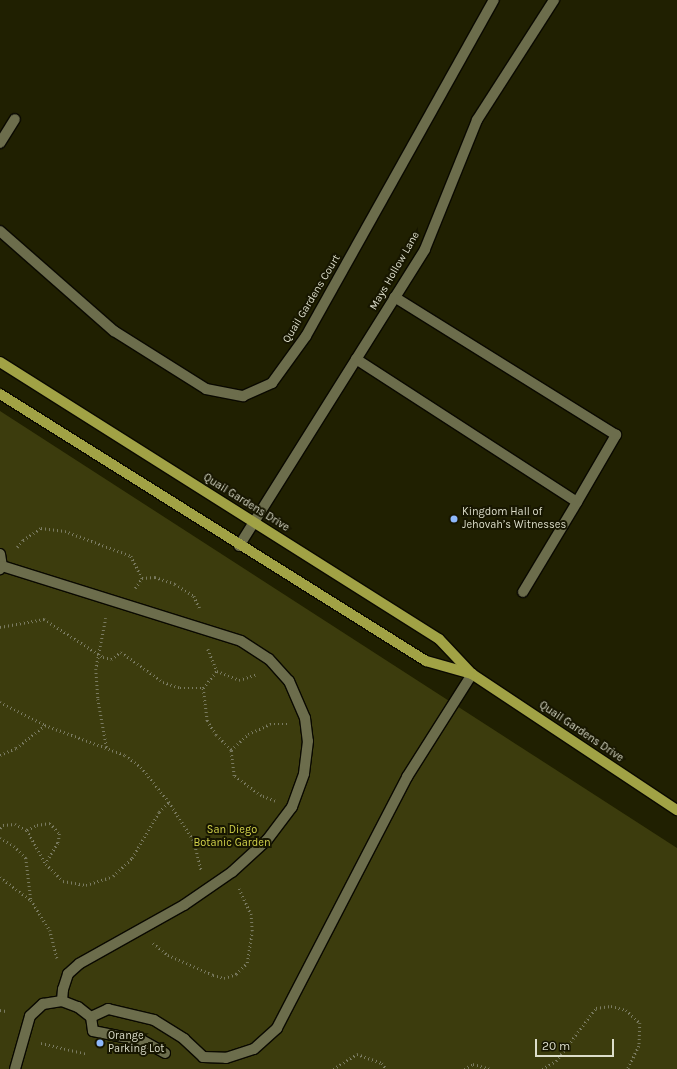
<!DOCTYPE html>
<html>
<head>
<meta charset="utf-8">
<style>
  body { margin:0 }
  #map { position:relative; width:677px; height:1069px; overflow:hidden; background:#202001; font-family:Karla,sans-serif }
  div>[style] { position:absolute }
  .green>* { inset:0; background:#3c3c0d }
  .path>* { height:2.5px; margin-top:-1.25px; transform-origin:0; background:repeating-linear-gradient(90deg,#7a7b61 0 1px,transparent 0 4px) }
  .roads { filter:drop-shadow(1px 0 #0a0900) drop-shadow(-1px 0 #0a0900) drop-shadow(0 1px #0a0900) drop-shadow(0 -1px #0a0900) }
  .minor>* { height:10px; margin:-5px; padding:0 5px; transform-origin:5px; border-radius:5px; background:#6c6d4c }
  .major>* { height:10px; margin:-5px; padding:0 5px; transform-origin:5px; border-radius:5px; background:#a1a245 }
  .dots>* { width:11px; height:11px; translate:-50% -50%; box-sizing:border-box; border:2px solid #171600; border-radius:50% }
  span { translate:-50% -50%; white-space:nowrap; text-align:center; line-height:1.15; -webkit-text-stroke:4px #171600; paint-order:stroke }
  .street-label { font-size:11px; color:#dcddca }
  .poi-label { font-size:11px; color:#dcddca }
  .left { translate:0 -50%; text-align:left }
  .park-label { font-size:11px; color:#d2d24a }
  .scale { position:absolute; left:535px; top:1039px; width:79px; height:18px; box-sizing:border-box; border:2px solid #dcddca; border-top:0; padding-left:5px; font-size:12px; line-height:14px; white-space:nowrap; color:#dcddca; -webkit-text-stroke:3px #171600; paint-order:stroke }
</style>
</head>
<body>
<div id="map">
  <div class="green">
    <div style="clip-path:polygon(0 411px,677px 848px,677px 1069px,0 1069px)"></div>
  </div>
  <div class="path">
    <div style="left:17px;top:547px;width:9px;rotate:-49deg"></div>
    <div style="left:23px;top:540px;width:22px;rotate:-34deg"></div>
    <div style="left:41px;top:528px;width:24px;rotate:7deg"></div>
    <div style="left:65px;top:531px;width:71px;rotate:20.7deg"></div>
    <div style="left:131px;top:556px;width:25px;rotate:63deg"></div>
    <div style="left:135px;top:588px;width:12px;rotate:-55deg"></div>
    <div style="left:142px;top:578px;width:13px;rotate:-4deg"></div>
    <div style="left:155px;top:577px;width:21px;rotate:19deg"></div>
    <div style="left:175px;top:584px;width:22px;rotate:32deg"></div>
    <div style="left:194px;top:596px;width:14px;rotate:65deg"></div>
    <div style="left:106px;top:618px;width:52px;rotate:101.1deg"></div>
    <div style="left:96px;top:669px;width:30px;rotate:86deg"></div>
    <div style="left:98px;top:699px;width:51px;rotate:79.8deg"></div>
    <div style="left:0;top:627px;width:45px;rotate:-10.3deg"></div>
    <div style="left:44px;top:619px;width:70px;rotate:32.8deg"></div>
    <div style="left:103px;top:657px;width:8px;rotate:14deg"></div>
    <div style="left:111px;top:659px;width:12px;rotate:-35deg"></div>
    <div style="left:121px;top:652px;width:52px;rotate:35.5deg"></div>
    <div style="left:163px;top:682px;width:18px;rotate:19deg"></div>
    <div style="left:180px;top:688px;width:23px"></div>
    <div style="left:208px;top:649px;width:24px;rotate:68deg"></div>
    <div style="left:0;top:702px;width:51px;rotate:27.1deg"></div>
    <div style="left:45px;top:725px;width:85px;rotate:20.6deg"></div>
    <div style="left:125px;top:755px;width:20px;rotate:37deg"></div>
    <div style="left:141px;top:767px;width:45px;rotate:51.3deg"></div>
    <div style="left:169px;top:802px;width:46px;rotate:57.3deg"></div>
    <div style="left:194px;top:841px;width:30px;rotate:76deg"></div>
    <div style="left:231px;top:750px;width:21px;rotate:-135deg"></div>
    <div style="left:216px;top:735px;width:17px;rotate:-123deg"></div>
    <div style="left:207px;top:721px;width:33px;rotate:-97deg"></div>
    <div style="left:203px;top:688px;width:22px;rotate:-51deg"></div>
    <div style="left:217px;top:671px;width:24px;rotate:22deg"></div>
    <div style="left:239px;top:680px;width:19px;rotate:-18deg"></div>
    <div style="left:0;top:755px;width:17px;rotate:-24deg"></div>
    <div style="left:16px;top:748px;width:37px;rotate:-38deg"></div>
    <div style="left:275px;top:801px;width:15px;rotate:-160deg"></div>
    <div style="left:261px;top:796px;width:34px;rotate:-143deg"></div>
    <div style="left:234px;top:776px;width:26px;rotate:-97deg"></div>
    <div style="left:231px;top:750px;width:23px;rotate:-43deg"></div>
    <div style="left:248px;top:734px;width:24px;rotate:-24deg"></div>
    <div style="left:270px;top:724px;width:17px"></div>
    <div style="left:0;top:828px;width:4px;rotate:-45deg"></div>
    <div style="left:3px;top:825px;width:12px;rotate:-5deg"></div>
    <div style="left:15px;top:824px;width:13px;rotate:27deg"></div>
    <div style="left:27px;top:830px;width:39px;rotate:61deg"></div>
    <div style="left:46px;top:864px;width:24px;rotate:45deg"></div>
    <div style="left:63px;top:881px;width:23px;rotate:10deg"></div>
    <div style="left:86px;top:885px;width:28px;rotate:-18deg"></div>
    <div style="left:113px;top:876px;width:26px;rotate:-43deg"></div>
    <div style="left:132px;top:858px;width:53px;rotate:-59.6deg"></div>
    <div style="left:159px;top:812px;width:14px;rotate:-45deg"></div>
    <div style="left:27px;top:830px;width:11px;rotate:-27deg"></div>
    <div style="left:37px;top:825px;width:13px;rotate:-9deg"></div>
    <div style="left:50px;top:823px;width:15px;rotate:48deg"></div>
    <div style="left:60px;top:834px;width:9px;rotate:103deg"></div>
    <div style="left:58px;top:843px;width:23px;rotate:121deg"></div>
    <div style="left:0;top:838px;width:16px;rotate:30deg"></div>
    <div style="left:14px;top:846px;width:17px;rotate:45deg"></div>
    <div style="left:26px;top:858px;width:42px;rotate:83.2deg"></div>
    <div style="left:0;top:877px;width:39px;rotate:37deg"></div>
    <div style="left:31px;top:900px;width:36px;rotate:58deg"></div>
    <div style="left:50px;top:930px;width:29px;rotate:76deg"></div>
    <div style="left:153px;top:943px;width:19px;rotate:39deg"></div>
    <div style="left:168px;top:955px;width:49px;rotate:24deg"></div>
    <div style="left:213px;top:975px;width:11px;rotate:15deg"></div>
    <div style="left:224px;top:978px;width:13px;rotate:-18deg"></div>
    <div style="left:236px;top:974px;width:16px;rotate:-45deg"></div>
    <div style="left:247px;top:963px;width:32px;rotate:-81deg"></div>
    <div style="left:252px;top:931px;width:16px;rotate:-94deg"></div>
    <div style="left:251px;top:915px;width:29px;rotate:-115deg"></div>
    <div style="left:0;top:1010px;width:6px;rotate:9deg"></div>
    <div style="left:41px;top:1043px;width:47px;rotate:13.4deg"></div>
    <div style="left:333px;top:1069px;width:28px;rotate:-32deg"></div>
    <div style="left:357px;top:1054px;width:27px;rotate:20deg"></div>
    <div style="left:382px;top:1063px;width:7px;rotate:56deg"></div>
    <div style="left:464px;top:1069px;width:10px;rotate:-29deg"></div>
    <div style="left:473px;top:1064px;width:19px;rotate:16deg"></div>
    <div style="left:542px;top:1069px;width:16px;rotate:-30deg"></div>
    <div style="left:556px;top:1061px;width:66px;rotate:-53deg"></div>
    <div style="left:596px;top:1008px;width:15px;rotate:-8deg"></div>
    <div style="left:611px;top:1006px;width:16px;rotate:15deg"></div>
    <div style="left:626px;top:1010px;width:19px;rotate:43deg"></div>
    <div style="left:640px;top:1023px;width:23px;rotate:92deg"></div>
    <div style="left:639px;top:1046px;width:25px;rotate:116deg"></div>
  </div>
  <div class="roads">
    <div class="minor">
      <div style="left:0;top:143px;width:28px;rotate:-58deg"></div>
      <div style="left:0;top:231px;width:152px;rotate:41.3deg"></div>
      <div style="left:114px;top:331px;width:109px;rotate:32.2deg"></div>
      <div style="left:206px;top:389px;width:38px;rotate:11deg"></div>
      <div style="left:243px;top:396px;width:32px;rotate:-24deg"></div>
      <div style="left:272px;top:383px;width:58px;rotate:-54.1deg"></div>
      <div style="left:306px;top:336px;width:385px;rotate:-60.8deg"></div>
      <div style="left:356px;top:359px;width:263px;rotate:32.9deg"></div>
      <div style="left:577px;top:502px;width:78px;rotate:-59.8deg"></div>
      <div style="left:616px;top:435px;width:261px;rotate:-148.1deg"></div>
      <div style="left:239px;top:546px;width:350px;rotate:-57.9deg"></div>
      <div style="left:425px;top:249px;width:139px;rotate:-68deg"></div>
      <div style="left:477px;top:120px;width:143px;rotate:-57.3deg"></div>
      <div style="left:0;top:554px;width:12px;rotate:81deg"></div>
      <div style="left:2px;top:566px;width:4px;rotate:124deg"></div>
      <div style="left:2px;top:566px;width:250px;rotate:17.4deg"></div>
      <div style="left:241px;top:641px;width:33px;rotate:33deg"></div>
      <div style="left:269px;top:659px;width:30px;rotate:48deg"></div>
      <div style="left:289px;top:681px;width:40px;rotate:66.6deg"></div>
      <div style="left:305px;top:718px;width:23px;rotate:83deg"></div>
      <div style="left:308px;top:741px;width:33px;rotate:97deg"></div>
      <div style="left:304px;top:774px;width:35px;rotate:110deg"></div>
      <div style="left:292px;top:807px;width:41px;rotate:127.1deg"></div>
      <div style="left:267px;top:840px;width:47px;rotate:137.6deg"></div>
      <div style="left:232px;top:872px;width:58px;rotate:145.5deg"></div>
      <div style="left:184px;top:905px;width:120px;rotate:150.7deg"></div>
      <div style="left:79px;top:964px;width:15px;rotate:138deg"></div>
      <div style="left:68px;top:974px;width:16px;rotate:108deg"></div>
      <div style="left:63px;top:989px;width:12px;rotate:95deg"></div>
      <div style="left:523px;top:592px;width:105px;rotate:-59deg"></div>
      <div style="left:165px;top:1053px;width:25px;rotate:-151deg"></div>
      <div style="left:143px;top:1041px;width:51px;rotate:-168.7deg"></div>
      <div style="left:93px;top:1031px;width:14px;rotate:-98deg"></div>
      <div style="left:91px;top:1017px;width:19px;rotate:-25deg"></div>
      <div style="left:108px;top:1009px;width:47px;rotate:13.4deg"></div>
      <div style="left:154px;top:1020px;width:36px;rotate:32deg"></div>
      <div style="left:184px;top:1039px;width:26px;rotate:43deg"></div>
      <div style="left:203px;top:1057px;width:23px;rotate:2deg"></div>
      <div style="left:226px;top:1058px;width:29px;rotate:-18deg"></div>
      <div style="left:254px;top:1049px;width:31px;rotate:-42deg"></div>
      <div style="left:277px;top:1028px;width:283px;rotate:-62.6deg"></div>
      <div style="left:407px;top:777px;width:122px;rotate:-57.7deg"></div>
      <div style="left:15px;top:1069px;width:55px;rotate:-74.2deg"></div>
      <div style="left:30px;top:1016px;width:18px;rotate:-43deg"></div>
      <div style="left:43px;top:1004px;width:19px;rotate:-9deg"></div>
      <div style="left:62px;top:1001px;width:17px;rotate:21deg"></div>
      <div style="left:78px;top:1007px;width:16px;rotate:38deg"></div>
    </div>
    <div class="major">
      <div style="left:0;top:362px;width:519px;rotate:32.25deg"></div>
      <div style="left:439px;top:639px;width:48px;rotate:46.7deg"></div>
      <div style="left:472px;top:674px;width:246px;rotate:33.6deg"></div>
      <div style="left:0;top:394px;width:503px;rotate:32.08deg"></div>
      <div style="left:426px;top:661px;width:48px;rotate:15.8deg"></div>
    </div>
  </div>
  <div class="dots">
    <div style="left:454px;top:519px;background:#8eb9fc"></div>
    <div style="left:100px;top:1043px;background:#8eb9fc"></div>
  </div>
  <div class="street-label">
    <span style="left:395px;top:271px;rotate:-60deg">Mays Hollow Lane</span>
    <span style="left:312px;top:299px;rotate:-59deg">Quail Gardens Court</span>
    <span style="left:246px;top:503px;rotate:32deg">Quail Gardens Drive</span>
    <span style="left:581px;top:732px;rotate:34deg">Quail Gardens Drive</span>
  </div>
  <div class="poi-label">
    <span class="left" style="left:462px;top:519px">Kingdom Hall of<br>Jehovah’s Witnesses</span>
    <span class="left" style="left:108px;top:1043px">Orange<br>Parking Lot</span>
  </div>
  <div class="park-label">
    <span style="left:232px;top:837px">San Diego<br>Botanic Garden</span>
  </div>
  <div class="scale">20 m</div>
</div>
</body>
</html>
